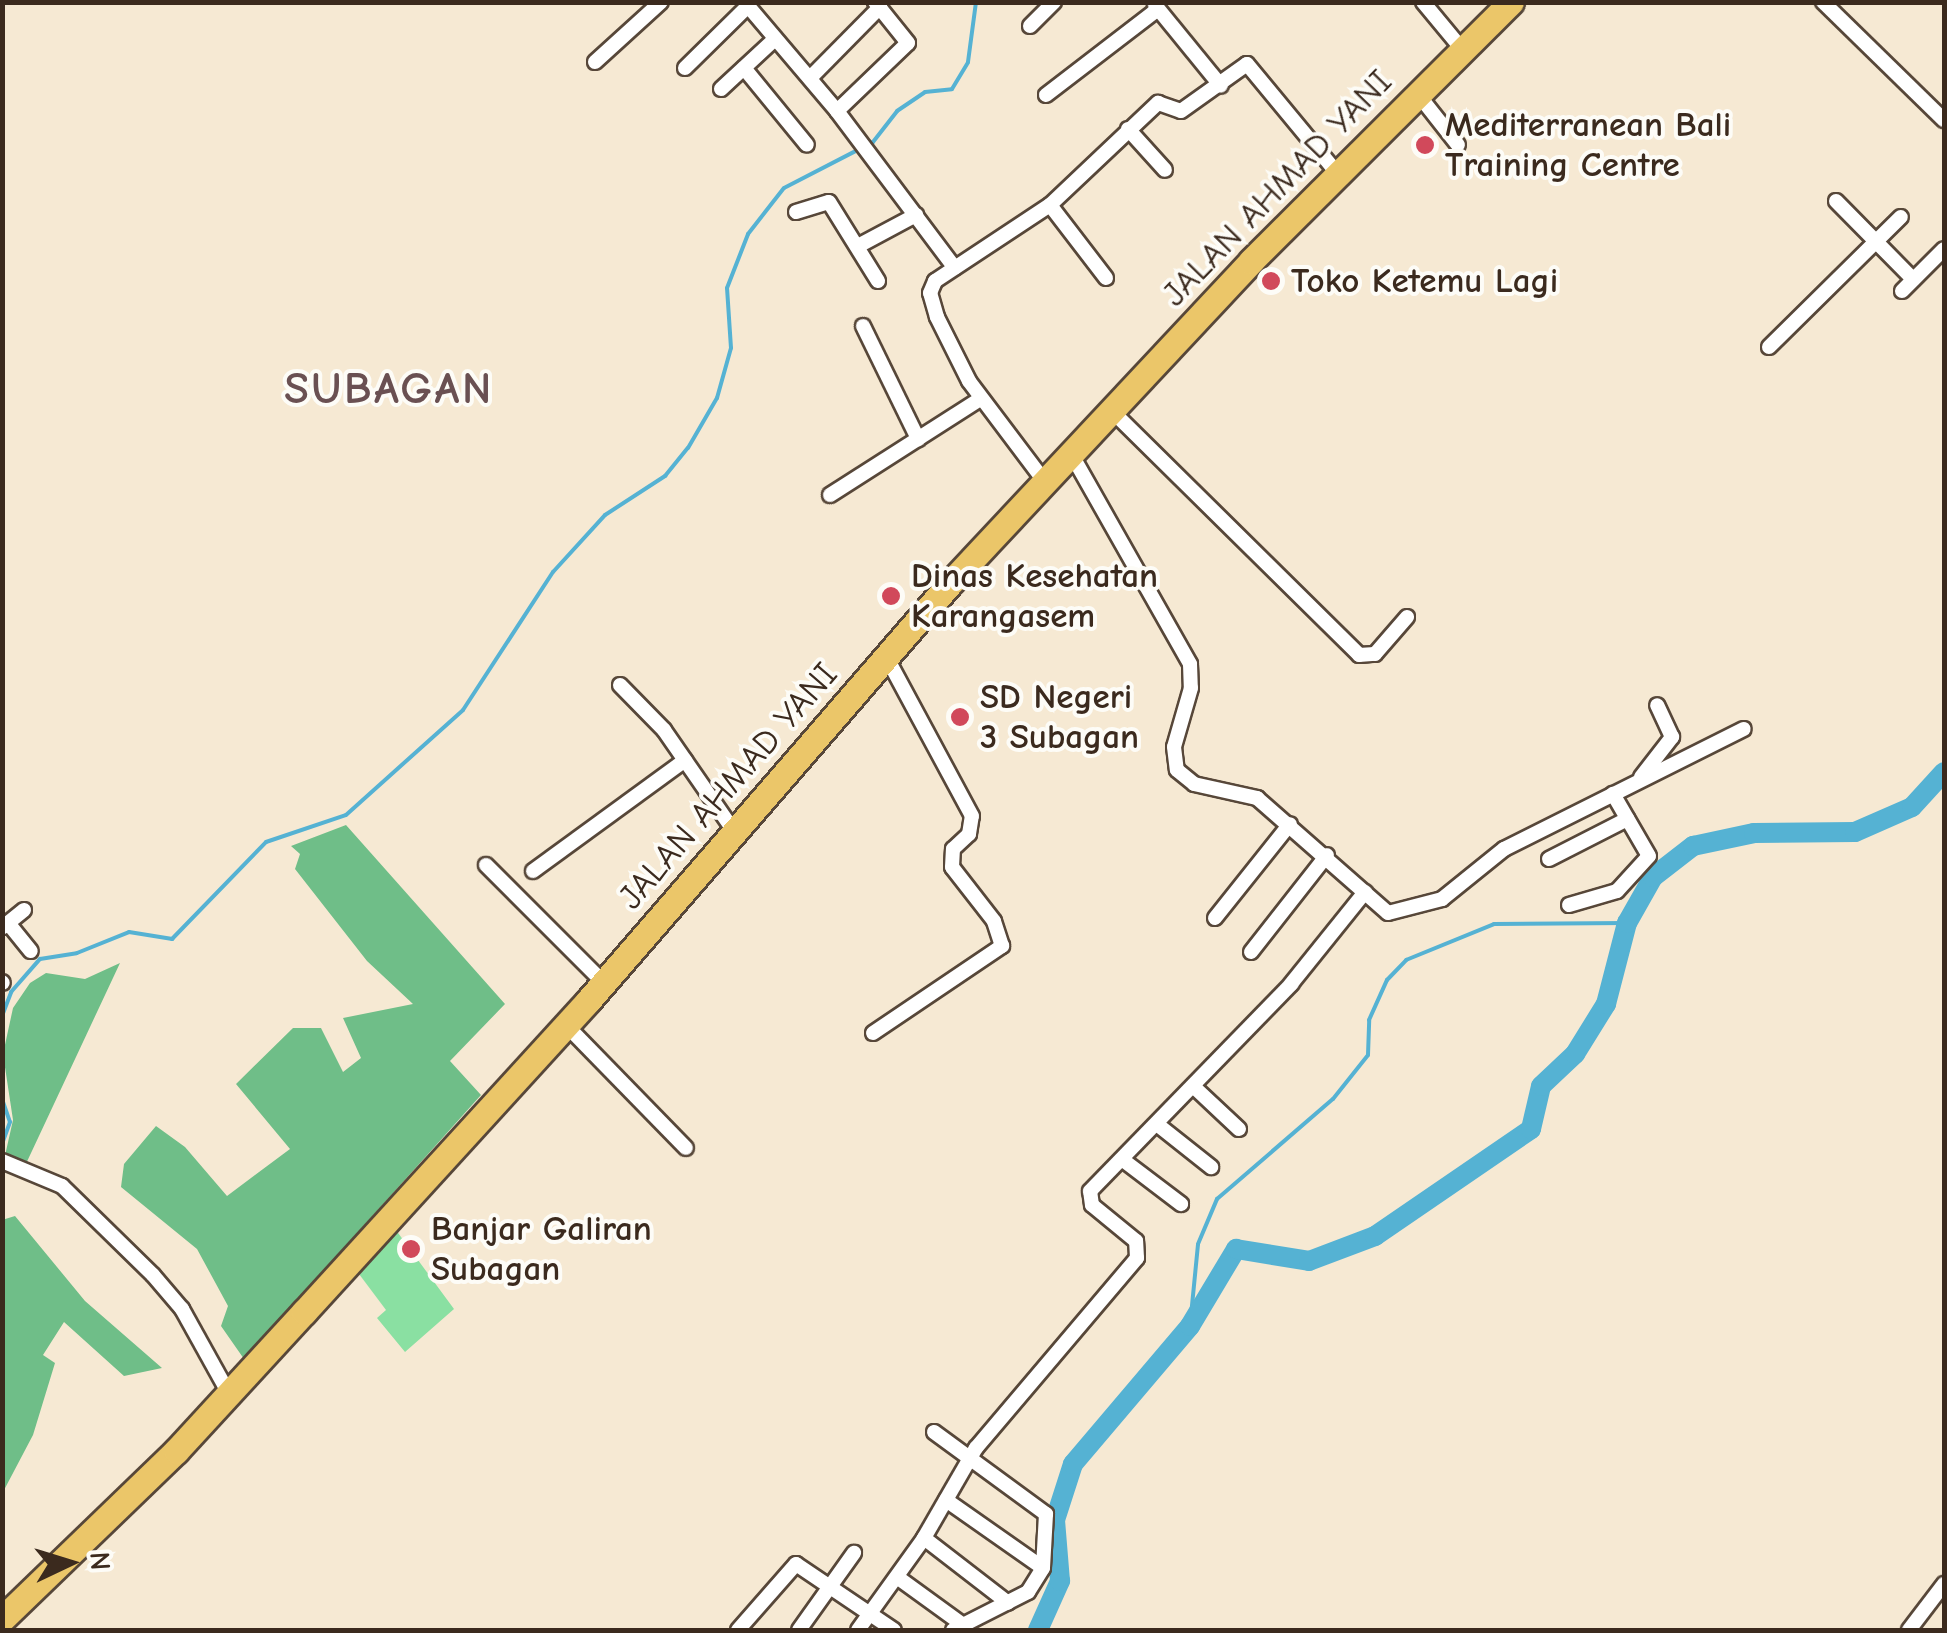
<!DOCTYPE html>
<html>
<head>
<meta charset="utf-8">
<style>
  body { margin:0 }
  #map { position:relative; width:1947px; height:1633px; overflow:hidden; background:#f6e9d3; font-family:"Comic Neue",sans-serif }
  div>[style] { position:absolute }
  .green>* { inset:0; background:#8ae0a2 }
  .forest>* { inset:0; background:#6fbe88 }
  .stream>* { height:4px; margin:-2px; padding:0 2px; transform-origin:2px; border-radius:2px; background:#55b2d3 }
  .river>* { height:20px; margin:-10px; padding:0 10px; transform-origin:10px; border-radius:10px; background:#55b2d3 }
  .roads { filter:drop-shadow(2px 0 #574739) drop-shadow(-2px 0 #574739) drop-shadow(0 2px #574739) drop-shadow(0 -2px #574739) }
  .street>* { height:14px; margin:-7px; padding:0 7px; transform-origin:7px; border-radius:7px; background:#fff }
  .highway>* { height:25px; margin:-12.5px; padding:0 12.5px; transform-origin:12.5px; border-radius:12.5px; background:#ebc669 }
  .dots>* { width:28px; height:28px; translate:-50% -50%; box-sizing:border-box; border:5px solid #fdfcf7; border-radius:50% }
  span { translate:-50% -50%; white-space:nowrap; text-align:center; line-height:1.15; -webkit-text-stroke:8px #fdfcf7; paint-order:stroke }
  .poi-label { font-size:35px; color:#3b2a1e; font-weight:700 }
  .left { translate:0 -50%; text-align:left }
  .street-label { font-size:35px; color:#3b2a1e }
  .district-label { font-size:45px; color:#6a5052; font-weight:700; letter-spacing:2.5px }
  .frame { position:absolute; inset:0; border:5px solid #3b2a1e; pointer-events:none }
  .north { position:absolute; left:20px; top:1513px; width:100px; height:100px; -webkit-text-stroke:8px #fdfcf7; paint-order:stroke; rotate:86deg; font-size:28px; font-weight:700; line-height:40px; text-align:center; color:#3b2a1e }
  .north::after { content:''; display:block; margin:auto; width:35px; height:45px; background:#3b2a1e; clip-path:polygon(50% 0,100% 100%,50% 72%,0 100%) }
</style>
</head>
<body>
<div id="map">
  <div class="green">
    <div style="clip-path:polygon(390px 1222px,454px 1309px,405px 1352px,377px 1318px,386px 1310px,350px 1262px)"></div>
  </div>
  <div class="forest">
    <div style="clip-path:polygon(346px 825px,505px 1004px,450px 1061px,481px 1095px,244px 1359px,221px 1326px,228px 1306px,197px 1249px,121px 1187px,124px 1164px,156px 1126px,185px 1147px,227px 1196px,290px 1149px,236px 1084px,293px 1028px,321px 1028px,343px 1072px,361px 1058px,343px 1018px,413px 1004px,367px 961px,295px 869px,300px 854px,291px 846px)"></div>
    <div style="clip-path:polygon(120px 963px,24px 1168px,4px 1160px,13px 1120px,3px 1054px,13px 1008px,30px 983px,46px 973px,85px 979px)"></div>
    <div style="clip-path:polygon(15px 1216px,85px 1301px,162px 1368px,124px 1376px,64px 1322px,43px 1355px,55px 1363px,33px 1435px,3px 1492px,2px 1220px)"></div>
  </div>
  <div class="stream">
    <div style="left:2px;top:1016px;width:26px;rotate:-69deg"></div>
    <div style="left:11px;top:992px;width:44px;rotate:-48.7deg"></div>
    <div style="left:40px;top:959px;width:37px;rotate:-9deg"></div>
    <div style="left:77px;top:953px;width:56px;rotate:-22deg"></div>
    <div style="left:129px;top:932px;width:44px;rotate:9.2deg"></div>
    <div style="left:172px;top:939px;width:135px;rotate:-45.9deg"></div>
    <div style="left:266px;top:842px;width:84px;rotate:-18.6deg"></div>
    <div style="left:346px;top:815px;width:157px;rotate:-41.9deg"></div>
    <div style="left:463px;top:710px;width:165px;rotate:-56.9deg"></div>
    <div style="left:553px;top:572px;width:77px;rotate:-47.6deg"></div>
    <div style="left:605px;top:515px;width:72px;rotate:-33deg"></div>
    <div style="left:665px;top:476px;width:36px;rotate:-51deg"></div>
    <div style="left:688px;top:448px;width:58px;rotate:-59.9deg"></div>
    <div style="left:717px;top:398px;width:52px;rotate:-74.4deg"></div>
    <div style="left:731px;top:348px;width:60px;rotate:-93.8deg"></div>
    <div style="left:727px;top:288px;width:58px;rotate:-68.7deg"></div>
    <div style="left:748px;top:234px;width:58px;rotate:-52deg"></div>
    <div style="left:784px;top:188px;width:100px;rotate:-27.3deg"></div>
    <div style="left:873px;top:142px;width:39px;rotate:-52deg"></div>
    <div style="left:897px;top:111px;width:34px;rotate:-34deg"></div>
    <div style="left:925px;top:92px;width:27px;rotate:-6deg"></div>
    <div style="left:952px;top:89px;width:31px;rotate:-59deg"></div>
    <div style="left:968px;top:62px;width:61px;rotate:-82.4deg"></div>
    <div style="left:2px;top:1099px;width:24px;rotate:71deg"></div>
    <div style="left:10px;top:1122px;width:23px;rotate:110deg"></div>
    <div style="left:1190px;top:1326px;width:82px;rotate:-84.4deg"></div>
    <div style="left:1198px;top:1244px;width:49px;rotate:-67.1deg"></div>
    <div style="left:1217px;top:1199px;width:153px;rotate:-40.8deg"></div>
    <div style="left:1333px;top:1099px;width:56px;rotate:-51.5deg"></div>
    <div style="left:1368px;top:1055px;width:35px;rotate:-88deg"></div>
    <div style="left:1369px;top:1020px;width:44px;rotate:-65.8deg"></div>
    <div style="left:1387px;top:980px;width:28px;rotate:-46deg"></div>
    <div style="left:1406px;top:960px;width:95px;rotate:-22.2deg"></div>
    <div style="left:1494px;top:924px;width:133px;rotate:-0.4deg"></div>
  </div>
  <div class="river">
    <div style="left:1038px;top:1630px;width:54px;rotate:-65.8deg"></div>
    <div style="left:1060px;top:1581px;width:61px;rotate:-94.7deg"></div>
    <div style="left:1055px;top:1520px;width:59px;rotate:-72.2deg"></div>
    <div style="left:1073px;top:1464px;width:181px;rotate:-49.7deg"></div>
    <div style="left:1190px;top:1326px;width:90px;rotate:-59.1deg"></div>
    <div style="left:1236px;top:1249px;width:74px;rotate:9.3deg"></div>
    <div style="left:1309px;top:1261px;width:71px;rotate:-20.7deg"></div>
    <div style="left:1375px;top:1236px;width:189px;rotate:-34.4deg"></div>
    <div style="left:1531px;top:1129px;width:44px;rotate:-76.9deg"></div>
    <div style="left:1541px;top:1086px;width:47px;rotate:-43.3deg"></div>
    <div style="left:1575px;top:1054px;width:59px;rotate:-58.2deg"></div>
    <div style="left:1606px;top:1004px;width:84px;rotate:-75.5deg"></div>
    <div style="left:1627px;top:923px;width:53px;rotate:-60.5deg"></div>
    <div style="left:1653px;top:877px;width:51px;rotate:-37.8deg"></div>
    <div style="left:1693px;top:846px;width:62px;rotate:-12deg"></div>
    <div style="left:1754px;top:833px;width:101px;rotate:-0.6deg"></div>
    <div style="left:1855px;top:832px;width:62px;rotate:-23.7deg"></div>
    <div style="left:1912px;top:807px;width:47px;rotate:-47.6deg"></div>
  </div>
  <div class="roads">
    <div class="street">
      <div style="left:1423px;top:2px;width:61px;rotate:50.3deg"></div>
      <div style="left:1823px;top:2px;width:169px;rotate:44.3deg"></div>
      <div style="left:1155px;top:5px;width:104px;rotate:50.8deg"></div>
      <div style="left:1030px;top:26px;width:34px;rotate:-45deg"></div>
      <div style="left:595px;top:62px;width:89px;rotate:-42.3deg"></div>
      <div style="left:685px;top:68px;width:88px;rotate:-44.5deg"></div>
      <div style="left:748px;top:6px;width:138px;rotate:49.7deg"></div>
      <div style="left:837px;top:111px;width:196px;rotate:53.1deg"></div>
      <div style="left:744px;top:68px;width:99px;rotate:50.7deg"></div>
      <div style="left:810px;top:78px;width:100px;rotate:-45.4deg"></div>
      <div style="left:721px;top:89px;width:74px;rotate:-42.8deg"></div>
      <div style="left:1417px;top:93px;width:66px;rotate:51.7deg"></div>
      <div style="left:1046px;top:95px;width:141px;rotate:-37.5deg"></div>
      <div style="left:837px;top:111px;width:98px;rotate:-43.8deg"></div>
      <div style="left:908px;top:43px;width:53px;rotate:-128.8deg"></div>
      <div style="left:1128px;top:129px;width:55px;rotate:47.9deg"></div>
      <div style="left:1836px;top:201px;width:110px;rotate:45.4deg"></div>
      <div style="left:1050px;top:205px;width:92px;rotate:52.5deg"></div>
      <div style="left:796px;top:212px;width:34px;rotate:-17deg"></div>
      <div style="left:829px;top:202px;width:93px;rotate:58.2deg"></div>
      <div style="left:858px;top:246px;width:66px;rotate:-28.1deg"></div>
      <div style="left:1902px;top:291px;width:59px;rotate:-45deg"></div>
      <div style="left:863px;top:326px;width:126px;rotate:64deg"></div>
      <div style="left:1769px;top:347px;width:185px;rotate:-44.6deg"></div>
      <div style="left:1113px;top:412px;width:346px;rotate:44.6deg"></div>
      <div style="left:1359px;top:655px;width:16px;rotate:-4deg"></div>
      <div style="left:1375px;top:654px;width:49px;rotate:-49.1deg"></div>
      <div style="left:1073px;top:457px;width:238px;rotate:60.5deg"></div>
      <div style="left:1190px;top:664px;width:24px;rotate:88deg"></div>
      <div style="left:1191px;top:688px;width:61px;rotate:106.1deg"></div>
      <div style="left:1174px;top:747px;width:23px;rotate:83deg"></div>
      <div style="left:1177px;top:770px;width:22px;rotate:39deg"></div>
      <div style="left:1194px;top:784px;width:65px;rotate:12.5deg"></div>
      <div style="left:1257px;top:798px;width:174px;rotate:41.3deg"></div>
      <div style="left:1388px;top:913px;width:56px;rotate:-14.5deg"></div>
      <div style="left:1442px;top:899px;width:80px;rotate:-38.9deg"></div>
      <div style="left:1504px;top:849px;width:268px;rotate:-26.6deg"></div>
      <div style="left:1045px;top:482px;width:126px;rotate:-127deg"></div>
      <div style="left:969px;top:381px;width:72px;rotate:-116.6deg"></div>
      <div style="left:937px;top:317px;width:25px;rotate:-106deg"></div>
      <div style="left:930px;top:293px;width:13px;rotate:-67deg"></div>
      <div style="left:935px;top:281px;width:138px;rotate:-33.5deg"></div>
      <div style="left:1050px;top:205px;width:149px;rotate:-43.4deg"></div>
      <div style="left:1158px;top:103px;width:24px;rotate:19deg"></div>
      <div style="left:1181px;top:111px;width:81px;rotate:-35.5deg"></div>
      <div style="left:1247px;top:64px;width:143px;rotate:50.4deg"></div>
      <div style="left:830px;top:495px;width:178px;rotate:-32.6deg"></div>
      <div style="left:620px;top:685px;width:63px;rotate:45.6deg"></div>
      <div style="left:664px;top:730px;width:123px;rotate:55.3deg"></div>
      <div style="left:1641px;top:777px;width:51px;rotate:-52.2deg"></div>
      <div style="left:1672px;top:737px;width:35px;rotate:-115deg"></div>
      <div style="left:1549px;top:859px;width:88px;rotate:-27.1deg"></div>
      <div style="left:486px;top:865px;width:167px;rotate:45deg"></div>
      <div style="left:533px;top:871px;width:188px;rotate:-36.1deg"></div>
      <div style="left:1569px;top:905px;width:50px;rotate:-16.3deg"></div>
      <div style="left:1617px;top:891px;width:47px;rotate:-47.6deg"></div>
      <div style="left:1649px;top:856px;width:72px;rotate:-120.1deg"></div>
      <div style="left:1215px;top:918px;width:120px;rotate:-51.4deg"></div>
      <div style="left:8px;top:923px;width:36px;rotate:51deg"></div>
      <div style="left:3px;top:927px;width:27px;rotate:-39deg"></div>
      <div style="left:1251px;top:952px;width:123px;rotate:-51.9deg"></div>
      <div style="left:2px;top:982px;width:1px;rotate:45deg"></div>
      <div style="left:565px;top:1024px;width:173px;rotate:45.7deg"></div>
      <div style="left:873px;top:1033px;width:156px;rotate:-34deg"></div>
      <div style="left:1002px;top:946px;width:26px;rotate:-108deg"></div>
      <div style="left:994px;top:921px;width:68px;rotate:-127.9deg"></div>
      <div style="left:952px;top:867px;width:18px;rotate:-87deg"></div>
      <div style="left:953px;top:849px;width:22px;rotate:-43deg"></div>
      <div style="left:969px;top:834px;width:18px;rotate:-81deg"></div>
      <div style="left:972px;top:816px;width:179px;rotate:-118.3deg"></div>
      <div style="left:1193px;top:1086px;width:63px;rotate:43.1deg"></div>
      <div style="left:1158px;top:1125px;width:68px;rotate:38.4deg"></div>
      <div style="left:1123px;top:1160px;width:73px;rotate:37.2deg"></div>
      <div style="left:2px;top:1161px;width:65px;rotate:22.6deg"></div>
      <div style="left:62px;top:1186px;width:127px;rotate:44.4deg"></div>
      <div style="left:153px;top:1275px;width:45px;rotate:49.5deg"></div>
      <div style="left:182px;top:1309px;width:95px;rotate:61deg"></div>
      <div style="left:934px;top:1432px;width:139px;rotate:36.2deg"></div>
      <div style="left:1046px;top:1514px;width:54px;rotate:93.2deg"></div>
      <div style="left:1043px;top:1568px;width:28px;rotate:122deg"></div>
      <div style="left:1028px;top:1592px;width:84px;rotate:153.1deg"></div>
      <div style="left:946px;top:1500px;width:118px;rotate:35deg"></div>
      <div style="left:924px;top:1538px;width:106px;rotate:37.7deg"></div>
      <div style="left:897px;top:1577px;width:82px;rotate:36deg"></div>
      <div style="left:738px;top:1630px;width:88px;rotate:-48.7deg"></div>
      <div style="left:796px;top:1564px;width:118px;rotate:34deg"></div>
      <div style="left:799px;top:1630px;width:95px;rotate:-54.5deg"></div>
      <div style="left:858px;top:1630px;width:113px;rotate:-54.3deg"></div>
      <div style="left:924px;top:1538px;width:104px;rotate:-60deg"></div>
      <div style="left:976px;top:1448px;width:249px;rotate:-49.7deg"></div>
      <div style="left:1137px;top:1258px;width:17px;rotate:-93deg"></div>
      <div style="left:1136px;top:1241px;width:57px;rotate:-140.7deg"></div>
      <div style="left:1092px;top:1205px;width:14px;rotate:-98deg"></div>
      <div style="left:1090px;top:1191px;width:289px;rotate:-45.8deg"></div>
      <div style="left:1291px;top:984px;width:118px;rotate:-51.2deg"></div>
      <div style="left:1909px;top:1630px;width:58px;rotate:-52.7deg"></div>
    </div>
    <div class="highway">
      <div style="left:2px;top:1619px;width:242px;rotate:-44deg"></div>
      <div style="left:176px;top:1451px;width:189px;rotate:-47.4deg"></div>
      <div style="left:304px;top:1312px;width:421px;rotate:-47.6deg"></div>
      <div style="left:588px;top:1001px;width:556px;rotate:-49.09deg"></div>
      <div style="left:952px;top:581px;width:438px;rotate:-46.9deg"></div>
      <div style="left:1251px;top:261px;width:367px;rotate:-44.9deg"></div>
    </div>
  </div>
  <div class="dots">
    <div style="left:1425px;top:145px;background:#d1495b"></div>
    <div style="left:1271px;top:281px;background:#d1495b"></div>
    <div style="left:891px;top:596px;background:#d1495b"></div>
    <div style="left:960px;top:717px;background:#d1495b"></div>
    <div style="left:411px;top:1249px;background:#d1495b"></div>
  </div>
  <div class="poi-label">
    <span class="left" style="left:1445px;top:145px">Mediterranean Bali<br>Training Centre</span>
    <span class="left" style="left:1291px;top:281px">Toko Ketemu Lagi</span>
    <span class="left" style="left:911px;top:596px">Dinas Kesehatan<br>Karangasem</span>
    <span class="left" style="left:980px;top:717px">SD Negeri<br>3 Subagan</span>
    <span class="left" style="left:431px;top:1249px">Banjar Galiran<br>Subagan</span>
  </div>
  <div class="street-label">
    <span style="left:1277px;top:188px;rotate:-46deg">JALAN AHMAD YANI</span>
    <span style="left:728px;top:786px;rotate:-49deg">JALAN AHMAD YANI</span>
  </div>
  <div class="district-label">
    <span style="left:389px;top:389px">SUBAGAN</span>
  </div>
  <div class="frame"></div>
  <div class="north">N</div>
</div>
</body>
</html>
